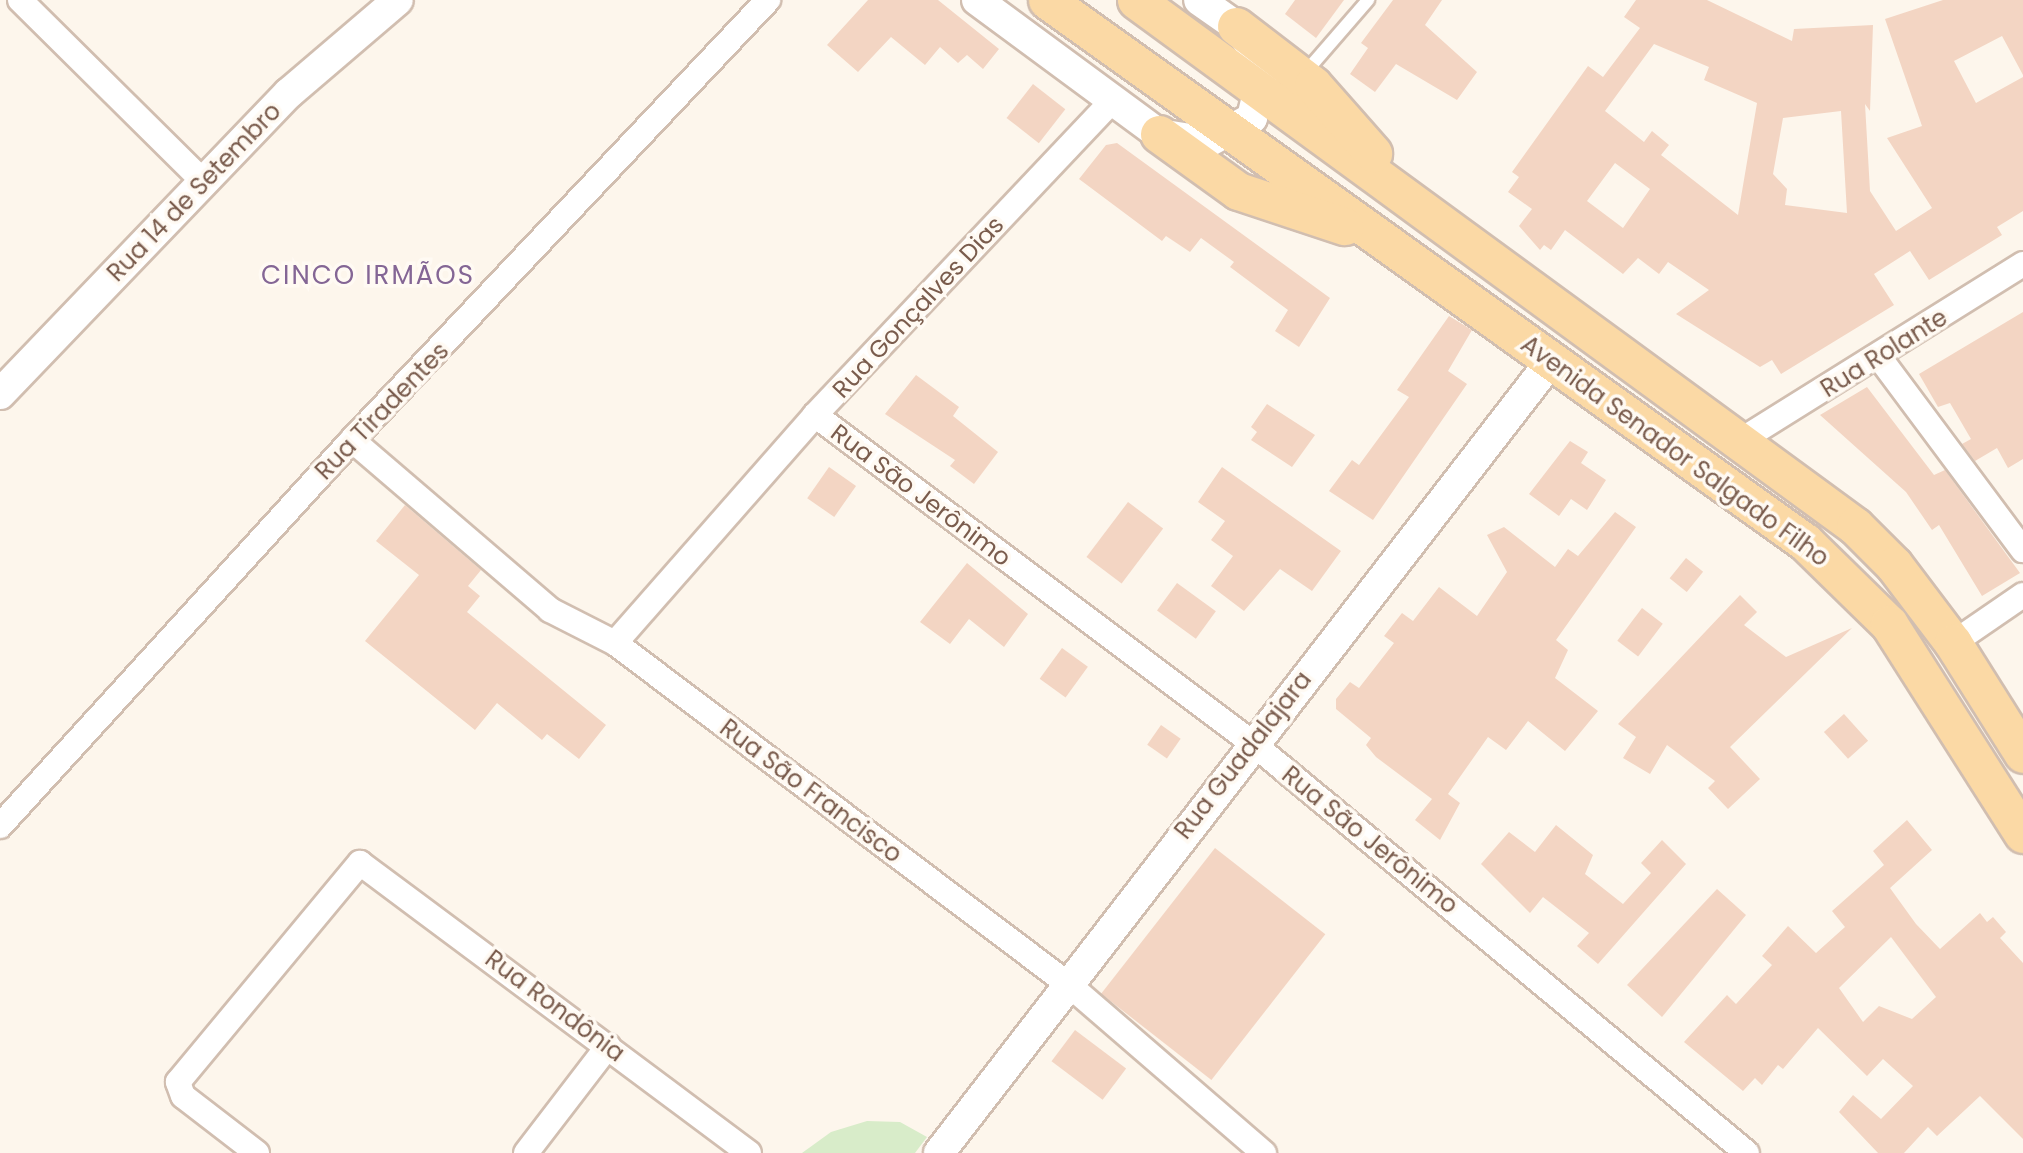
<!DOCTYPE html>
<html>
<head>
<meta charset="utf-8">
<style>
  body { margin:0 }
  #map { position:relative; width:2023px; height:1153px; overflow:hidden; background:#fdf6ec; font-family:Poppins,sans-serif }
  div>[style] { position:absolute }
  .green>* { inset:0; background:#d8ecc9 }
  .building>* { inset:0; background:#f3d5c3; transform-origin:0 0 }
  .roads { filter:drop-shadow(2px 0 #d1beb0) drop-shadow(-2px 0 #d1beb0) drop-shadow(0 2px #d1beb0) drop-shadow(0 -2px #d1beb0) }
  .service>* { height:12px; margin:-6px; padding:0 6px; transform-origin:6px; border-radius:6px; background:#fff }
  .minor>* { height:24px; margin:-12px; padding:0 12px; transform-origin:12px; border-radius:12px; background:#fff }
  .tertiary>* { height:30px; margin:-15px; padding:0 15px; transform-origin:15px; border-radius:15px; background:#fff }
  .primary>* { height:37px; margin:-18.5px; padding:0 18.5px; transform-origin:18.5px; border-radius:18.5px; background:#fbd9a5 }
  span { translate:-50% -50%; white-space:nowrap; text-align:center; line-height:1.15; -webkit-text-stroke:7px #fffaf3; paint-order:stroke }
  .street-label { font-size:24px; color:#7a5c4d }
  .neighbourhood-label { font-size:26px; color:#846695; letter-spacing:2px }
</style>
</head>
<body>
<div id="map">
  <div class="green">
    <div style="clip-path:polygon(867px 1121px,900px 1122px,927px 1137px,915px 1153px,802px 1153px,831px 1132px)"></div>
  </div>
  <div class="building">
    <div style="clip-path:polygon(868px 0,938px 0,999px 49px,983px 69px,967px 55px,958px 63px,940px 47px,925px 65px,891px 37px,858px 72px,827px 45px)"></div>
    <div style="clip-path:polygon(1295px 0,1344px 0,1316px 38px,1285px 14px)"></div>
    <div style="clip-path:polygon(1393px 0,1442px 0,1425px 25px,1477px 72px,1457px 100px,1396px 64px,1375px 92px,1350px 74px,1368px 48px,1361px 43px)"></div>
    <div style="clip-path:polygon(evenodd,1636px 0,1707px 0,1792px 41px,1794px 29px,1873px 25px,1870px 111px,1865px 104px,1870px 191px,1896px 231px,1932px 208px,1887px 138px,1922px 126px,1885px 19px,1943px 0,2023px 0,2023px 75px,2002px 36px,1954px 61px,1976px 103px,2023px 77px,2023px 211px,1997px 227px,2002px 235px,1929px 280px,1910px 251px,1874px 274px,1894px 305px,1781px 374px,1772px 360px,1760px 367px,1676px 314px,1709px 290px,1668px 262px,1659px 274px,1638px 258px,1623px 274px,1565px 230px,1551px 250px,1544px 245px,1540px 250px,1519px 226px,1532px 209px,1508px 192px,1519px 177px,1512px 172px,1588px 66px,1603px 77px,1640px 28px,1624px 17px,1636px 0,1654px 44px,1709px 67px,1704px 80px,1757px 103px,1738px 215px,1661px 155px,1669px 145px,1652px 131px,1644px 142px,1605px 111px,1654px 44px,1636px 0,1841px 111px,1847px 213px,1785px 205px,1787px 189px,1773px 174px,1783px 118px,1841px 111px,1636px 0,1615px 163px,1650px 189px,1623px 228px,1587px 201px,1615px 163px)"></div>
    <div style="left:1033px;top:84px;width:41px;height:43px;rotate:38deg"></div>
    <div style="clip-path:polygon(1117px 143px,1330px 298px,1299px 347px,1275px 331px,1288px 310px,1230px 267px,1234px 262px,1201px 238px,1190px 252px,1166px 236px,1162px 241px,1079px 179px,1106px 145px)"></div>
    <div style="clip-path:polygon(2023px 312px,2023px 459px,2008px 468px,1997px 448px,1975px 461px,1962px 444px,1971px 439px,1950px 403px,1938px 407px,1919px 374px)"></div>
    <div style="clip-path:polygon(1449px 316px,1472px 330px,1448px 371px,1467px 384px,1373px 520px,1329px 491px,1352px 460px,1359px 465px,1409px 397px,1397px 390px)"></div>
    <div style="clip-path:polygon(916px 375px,959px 407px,953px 416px,998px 452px,974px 484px,950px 466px,955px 460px,885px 414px)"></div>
    <div style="clip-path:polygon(1867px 387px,1934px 475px,1945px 470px,2020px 573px,1982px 596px,1939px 525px,1932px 530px,1906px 492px,1820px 415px)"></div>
    <div style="clip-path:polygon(1267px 404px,1315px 435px,1292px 467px,1251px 440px,1257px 432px,1251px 427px)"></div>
    <div style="clip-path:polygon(1570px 441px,1588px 452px,1581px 463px,1606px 480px,1587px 510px,1571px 499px,1559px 516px,1529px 494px)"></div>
    <div style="left:829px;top:467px;width:33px;height:38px;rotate:35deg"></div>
    <div style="clip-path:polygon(1222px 467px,1341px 551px,1312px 591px,1280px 569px,1244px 611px,1211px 586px,1233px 556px,1211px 540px,1225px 521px,1198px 502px)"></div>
    <div style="left:1128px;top:502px;width:44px;height:69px;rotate:37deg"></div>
    <div style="clip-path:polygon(405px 505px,481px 570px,468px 586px,480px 596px,467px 612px,606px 725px,579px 759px,547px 734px,542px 740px,497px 703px,475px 730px,365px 641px,419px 575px,376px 541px)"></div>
    <div style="clip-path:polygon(1615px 512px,1636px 527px,1556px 640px,1568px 650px,1555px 678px,1598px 711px,1565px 751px,1528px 721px,1506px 750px,1488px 737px,1448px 794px,1460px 803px,1440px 840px,1415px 820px,1432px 799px,1376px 757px,1366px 745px,1371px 738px,1336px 709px,1336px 699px,1350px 682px,1359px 688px,1394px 643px,1384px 636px,1402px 613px,1413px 621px,1439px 587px,1477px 616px,1507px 572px,1487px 535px,1504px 527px,1555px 567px,1568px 549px,1578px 556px)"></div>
    <div style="left:1686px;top:558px;width:22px;height:26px;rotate:39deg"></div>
    <div style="clip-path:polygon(967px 563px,1028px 614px,1004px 647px,969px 619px,950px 644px,920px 622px)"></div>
    <div style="left:1177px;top:583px;width:48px;height:34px;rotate:36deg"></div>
    <div style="clip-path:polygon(1740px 595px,1757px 612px,1744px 625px,1786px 657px,1852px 628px,1730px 747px,1760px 779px,1728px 809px,1708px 788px,1715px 781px,1667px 745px,1650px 774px,1623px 758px,1636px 737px,1618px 724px)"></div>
    <div style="left:1642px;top:608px;width:26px;height:41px;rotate:37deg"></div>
    <div style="left:1062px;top:648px;width:32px;height:38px;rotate:36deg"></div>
    <div style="left:1844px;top:714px;width:36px;height:27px;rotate:48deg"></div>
    <div style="left:1161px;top:725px;width:24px;height:24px;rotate:35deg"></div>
    <div style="clip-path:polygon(evenodd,1907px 820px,1932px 850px,1890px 888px,1916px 924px,1940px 949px,1980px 913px,1987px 922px,1993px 917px,2006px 932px,2000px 938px,2023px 963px,2023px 1139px,1980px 1096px,1937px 1136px,1928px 1127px,1904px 1153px,1878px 1153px,1839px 1112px,1853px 1095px,1881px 1119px,1913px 1086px,1883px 1059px,1867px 1076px,1818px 1028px,1783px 1069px,1778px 1065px,1762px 1085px,1755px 1078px,1743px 1091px,1684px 1042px,1727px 995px,1736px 1004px,1772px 965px,1762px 956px,1788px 926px,1816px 953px,1845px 927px,1832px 911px,1884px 865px,1873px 851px,1907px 820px,1891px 937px,1936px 997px,1912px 1019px,1879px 1006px,1863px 1022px,1839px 988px,1891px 937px)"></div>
    <div style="clip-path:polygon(1556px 825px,1593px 855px,1585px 874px,1623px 904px,1651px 873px,1641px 863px,1662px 840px,1686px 864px,1598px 964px,1577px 946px,1589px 933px,1543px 897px,1530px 913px,1481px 864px,1509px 832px,1535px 852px)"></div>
    <div style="left:1215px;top:848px;width:140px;height:185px;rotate:38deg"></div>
    <div style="clip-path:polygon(1717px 889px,1746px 915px,1662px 1017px,1627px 985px)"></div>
    <div style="left:1075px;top:1030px;width:64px;height:39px;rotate:37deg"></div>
  </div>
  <div class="roads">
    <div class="service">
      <div style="left:1304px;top:74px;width:98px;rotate:-49.1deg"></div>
    </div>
    <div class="minor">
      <div style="left:20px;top:0;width:259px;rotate:44.7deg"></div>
      <div style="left:1879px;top:357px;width:241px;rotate:53.3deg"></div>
      <div style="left:815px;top:415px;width:545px;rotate:36.87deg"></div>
      <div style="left:1251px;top:742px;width:644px;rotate:39.65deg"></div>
      <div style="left:1743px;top:439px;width:330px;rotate:-32deg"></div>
      <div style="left:352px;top:440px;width:261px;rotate:40.6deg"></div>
      <div style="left:550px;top:610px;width:73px;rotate:26.9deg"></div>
      <div style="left:615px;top:643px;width:567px;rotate:36.97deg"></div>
      <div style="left:1068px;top:984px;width:259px;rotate:40.8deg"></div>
      <div style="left:615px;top:643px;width:303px;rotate:-48.7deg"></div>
      <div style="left:815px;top:415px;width:434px;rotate:-46.6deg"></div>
      <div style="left:1953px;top:643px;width:85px;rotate:-34.4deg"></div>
      <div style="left:0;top:826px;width:522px;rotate:-47.64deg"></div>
      <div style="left:352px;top:440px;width:606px;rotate:-46.61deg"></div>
      <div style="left:257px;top:1153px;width:93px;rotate:-142.4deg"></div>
      <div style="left:183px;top:1096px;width:15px;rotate:-110deg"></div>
      <div style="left:178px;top:1082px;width:285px;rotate:-50.3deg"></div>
      <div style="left:360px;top:863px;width:485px;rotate:36.7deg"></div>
      <div style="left:526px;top:1153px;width:135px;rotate:-52.5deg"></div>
    </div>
    <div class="tertiary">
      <div style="left:977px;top:0;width:226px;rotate:36.4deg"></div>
      <div style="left:1159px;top:134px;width:50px;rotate:9.3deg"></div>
      <div style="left:1208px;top:142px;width:50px;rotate:-28.6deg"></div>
      <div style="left:1252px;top:118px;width:44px;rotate:-76.9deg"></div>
      <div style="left:1262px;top:75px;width:23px;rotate:-103deg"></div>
      <div style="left:1257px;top:53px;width:34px;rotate:-128deg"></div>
      <div style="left:1236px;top:26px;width:45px;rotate:-144.9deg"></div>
      <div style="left:0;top:394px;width:417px;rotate:-46.2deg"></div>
      <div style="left:289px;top:93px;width:143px;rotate:-40.5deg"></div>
      <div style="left:939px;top:1153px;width:1002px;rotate:-52.3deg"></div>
    </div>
    <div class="primary">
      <div style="left:1047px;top:0;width:932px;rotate:35.57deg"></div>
      <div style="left:1805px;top:542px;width:117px;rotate:44.3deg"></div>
      <div style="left:1889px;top:624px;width:249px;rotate:57.5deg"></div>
      <div style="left:1136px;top:0;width:891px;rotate:36.19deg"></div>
      <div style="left:1855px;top:526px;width:55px;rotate:45deg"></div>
      <div style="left:1894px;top:565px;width:98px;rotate:52.9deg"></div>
      <div style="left:1953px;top:643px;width:131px;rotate:57.8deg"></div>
      <div style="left:1236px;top:26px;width:97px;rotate:37.5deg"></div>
      <div style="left:1313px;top:85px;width:91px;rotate:48.6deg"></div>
      <div style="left:1159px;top:134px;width:97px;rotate:35.8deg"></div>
      <div style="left:1238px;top:191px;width:112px;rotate:18.3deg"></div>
    </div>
  </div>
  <div class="street-label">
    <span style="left:194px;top:192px;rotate:-46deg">Rua 14 de Setembro</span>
    <span style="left:918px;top:307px;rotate:-47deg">Rua Gonçalves Dias</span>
    <span style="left:1884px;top:353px;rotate:-32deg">Rua Rolante</span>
    <span style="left:382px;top:411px;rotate:-46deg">Rua Tiradentes</span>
    <span style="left:1675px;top:451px;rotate:36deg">Avenida Senador Salgado Filho</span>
    <span style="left:921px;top:495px;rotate:37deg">Rua São Jerônimo</span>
    <span style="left:1243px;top:755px;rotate:-52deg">Rua Guadalajara</span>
    <span style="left:811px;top:791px;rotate:37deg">Rua São Francisco</span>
    <span style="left:1370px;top:840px;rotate:39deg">Rua São Jerônimo</span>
    <span style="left:555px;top:1006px;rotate:37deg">Rua Rondônia</span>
  </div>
  <div class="neighbourhood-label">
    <span style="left:368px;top:276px">CINCO IRMÃOS</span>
  </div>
</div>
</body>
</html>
